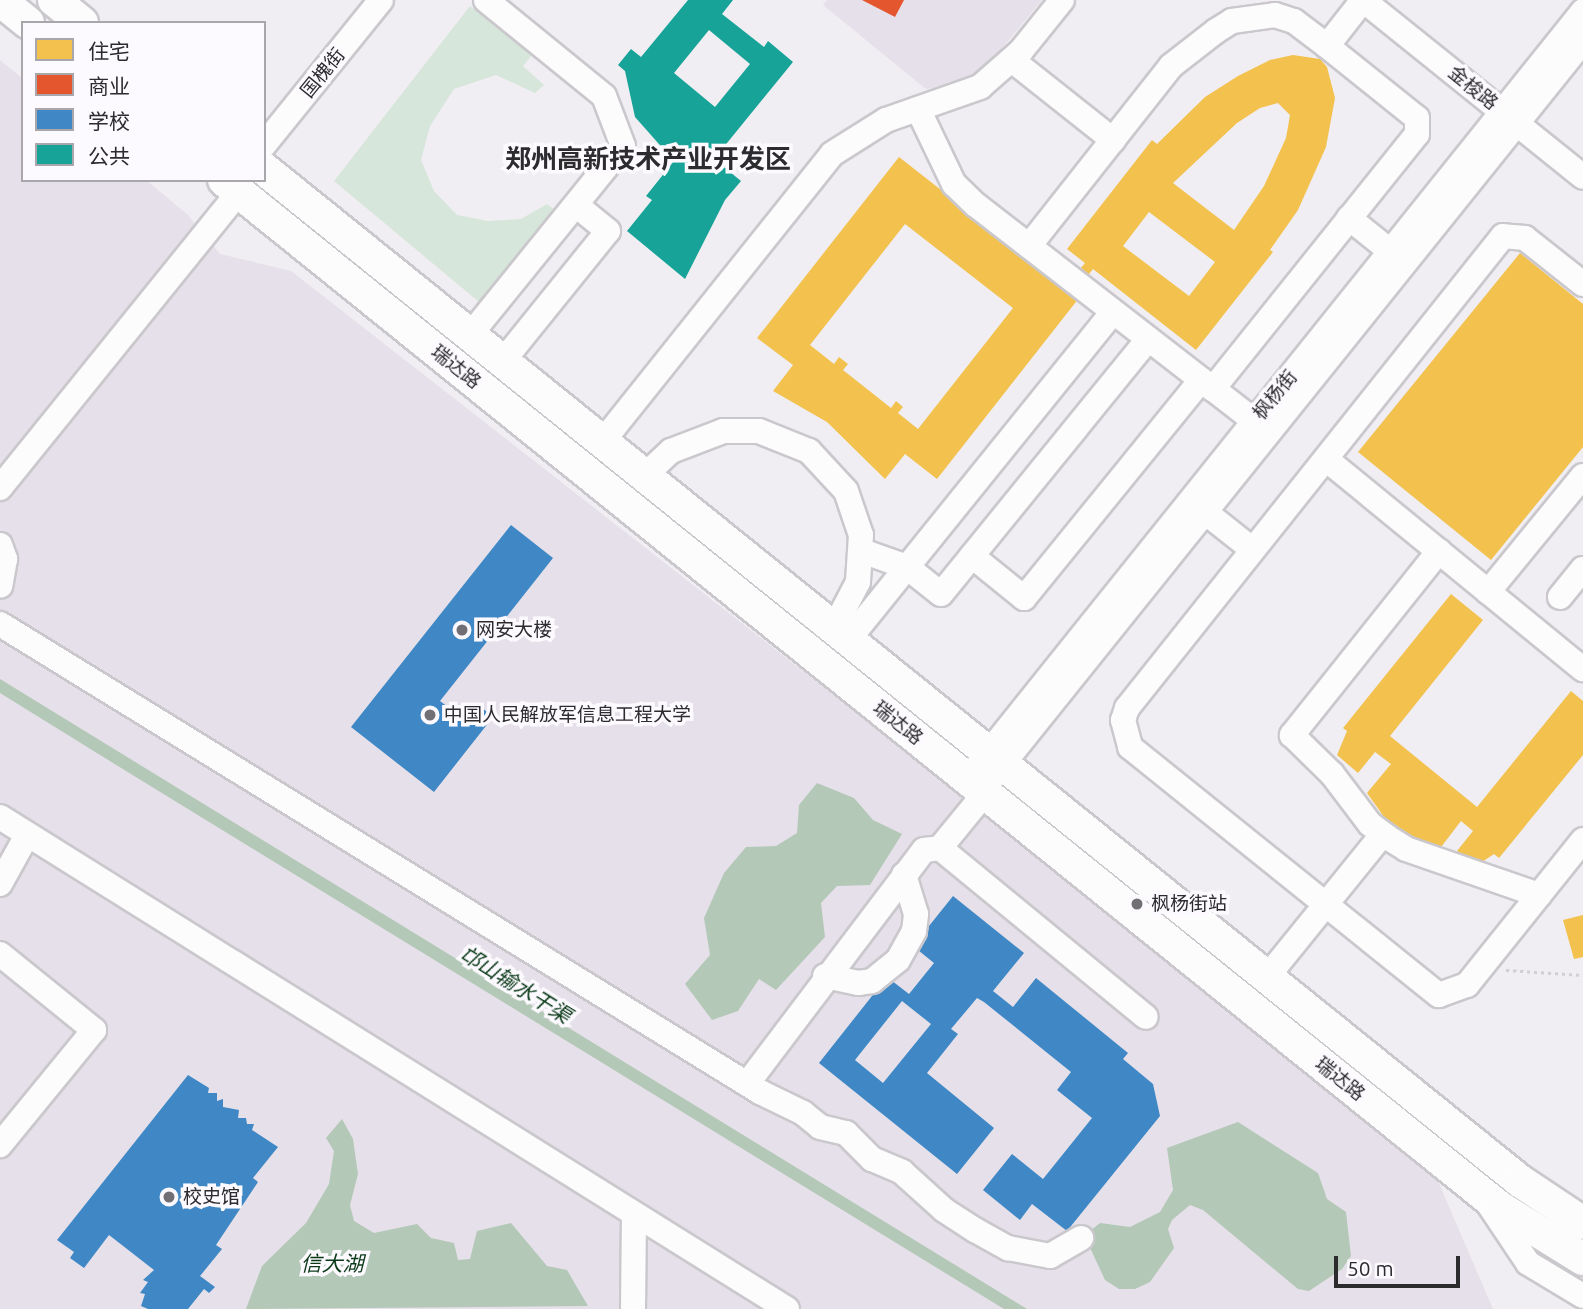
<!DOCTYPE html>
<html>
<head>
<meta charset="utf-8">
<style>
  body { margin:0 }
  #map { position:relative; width:1583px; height:1309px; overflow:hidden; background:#f0eef2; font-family:Ubuntu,"Noto Sans SC",sans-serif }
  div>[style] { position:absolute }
  .built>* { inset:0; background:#e5e0e9 }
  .green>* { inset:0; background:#d7e6da }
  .water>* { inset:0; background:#b4c8b7 }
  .homes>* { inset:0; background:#f2c14e }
  .shops>* { inset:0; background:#e4572e }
  .schools>* { inset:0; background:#3f88c5 }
  .public>* { inset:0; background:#17a398 }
  .path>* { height:2.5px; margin-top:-1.25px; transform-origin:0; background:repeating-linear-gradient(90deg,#d0d0d0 0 3.5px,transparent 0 7px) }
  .roads { filter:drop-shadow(2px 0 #cac8cc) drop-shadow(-2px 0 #cac8cc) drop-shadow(0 2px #cac8cc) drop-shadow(0 -2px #cac8cc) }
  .minor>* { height:24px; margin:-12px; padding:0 12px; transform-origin:12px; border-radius:12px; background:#fdfcfd }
  .major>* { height:32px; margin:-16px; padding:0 16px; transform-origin:16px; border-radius:16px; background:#fdfcfd }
  .dots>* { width:19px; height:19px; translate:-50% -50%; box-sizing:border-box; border:4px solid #fdfaff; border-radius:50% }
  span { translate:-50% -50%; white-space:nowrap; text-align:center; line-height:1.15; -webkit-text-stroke:7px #fdfaff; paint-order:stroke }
  .street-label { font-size:19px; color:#2c2b2e }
  .poi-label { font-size:19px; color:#2c2b2e }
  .left { translate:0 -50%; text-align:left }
  .water-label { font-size:21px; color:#093917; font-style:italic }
  .district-label { font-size:26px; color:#2c2b2e; font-weight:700 }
  .legend { position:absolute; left:21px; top:21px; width:245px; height:161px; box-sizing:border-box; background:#fdfaff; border:2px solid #a9a7ab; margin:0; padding:9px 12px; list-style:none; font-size:21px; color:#2c2b2e }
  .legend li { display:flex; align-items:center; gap:14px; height:35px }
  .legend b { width:35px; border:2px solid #a9a7ab }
  .scale { position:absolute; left:1334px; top:1256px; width:126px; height:32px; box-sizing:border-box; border:4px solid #2c2b2e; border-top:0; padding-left:9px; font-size:21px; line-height:24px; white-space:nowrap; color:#2c2b2e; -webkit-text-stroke:5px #fdfaff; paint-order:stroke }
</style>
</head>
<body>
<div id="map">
  <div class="built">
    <div style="clip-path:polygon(827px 0,1042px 0,983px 71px,962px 83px,926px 89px,823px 5px)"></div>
    <div style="clip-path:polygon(0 60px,23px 79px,23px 180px,146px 180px,188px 215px,220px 254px,291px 271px,1429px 1160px,1493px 1309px,0 1309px)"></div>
  </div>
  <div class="green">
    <div style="clip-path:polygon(470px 6px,532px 55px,523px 66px,544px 85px,535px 93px,496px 75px,454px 89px,430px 126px,421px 160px,434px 191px,457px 215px,488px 221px,521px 219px,547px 204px,560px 214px,485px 307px,334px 181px)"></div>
  </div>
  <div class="water">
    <div style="clip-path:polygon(0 679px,119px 752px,1027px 1309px,1004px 1309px,113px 763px,0 693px)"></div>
    <div style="clip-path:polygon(817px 783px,854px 798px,873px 820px,902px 834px,870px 885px,837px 886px,821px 903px,825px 937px,776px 990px,759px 979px,738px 1011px,712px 1020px,685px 984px,710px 955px,704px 918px,724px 873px,746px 847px,776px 846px,797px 833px,799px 805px)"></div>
    <div style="clip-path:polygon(342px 1119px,353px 1139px,358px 1174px,350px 1205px,354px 1221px,374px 1233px,417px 1224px,431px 1238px,454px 1243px,458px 1260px,470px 1259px,477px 1231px,511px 1223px,547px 1266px,567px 1270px,588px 1306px,246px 1309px,262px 1266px,306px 1223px,329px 1184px,334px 1151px,326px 1138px)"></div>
    <div style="clip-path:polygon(1238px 1122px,1318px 1173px,1327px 1199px,1346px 1212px,1351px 1256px,1342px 1269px,1309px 1291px,1298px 1289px,1203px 1210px,1190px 1205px,1172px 1220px,1168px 1229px,1174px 1248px,1150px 1282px,1135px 1289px,1119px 1289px,1105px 1280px,1086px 1239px,1090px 1231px,1100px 1223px,1130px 1227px,1160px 1212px,1173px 1190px,1167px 1148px)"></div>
  </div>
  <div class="homes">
    <div style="clip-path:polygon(evenodd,1293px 55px,1320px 59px,1327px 67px,1335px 98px,1326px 147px,1298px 210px,1270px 250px,1273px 252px,1196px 350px,1093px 269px,1074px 293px,1079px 298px,937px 479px,905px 454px,885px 479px,827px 422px,773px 391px,793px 365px,757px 338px,899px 157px,1065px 287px,1085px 263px,1067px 249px,1152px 140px,1157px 144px,1205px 97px,1238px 76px,1270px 60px,1293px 55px,1278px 103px,1290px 115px,1286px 138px,1264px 186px,1234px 230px,1173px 183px,1237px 123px,1260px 108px,1278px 103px,1293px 55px,1149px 212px,1215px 262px,1189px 296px,1123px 246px,1149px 212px,1293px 55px,905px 224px,1013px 308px,918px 429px,898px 413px,903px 407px,896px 401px,891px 408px,843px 370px,848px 364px,839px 357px,834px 364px,810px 345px,905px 224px)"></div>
    <div style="clip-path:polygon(1520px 253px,1583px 304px,1583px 447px,1491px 560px,1358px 452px)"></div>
    <div style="clip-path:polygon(1451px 594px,1483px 620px,1390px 736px,1477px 807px,1571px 691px,1583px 701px,1583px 755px,1499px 858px,1494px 854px,1476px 866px,1457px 851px,1473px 831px,1461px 821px,1438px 851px,1389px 824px,1367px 793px,1391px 764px,1375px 752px,1358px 773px,1337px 755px,1347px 731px,1343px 728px)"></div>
    <div style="clip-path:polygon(1583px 915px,1583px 957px,1574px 959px,1563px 920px)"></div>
  </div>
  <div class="shops">
    <div style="clip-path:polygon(862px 0,904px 0,895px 17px)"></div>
  </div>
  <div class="schools">
    <div style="clip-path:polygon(511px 525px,553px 558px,440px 701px,469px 723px,481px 707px,493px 717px,434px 792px,351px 727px)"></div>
    <div style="clip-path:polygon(evenodd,953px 896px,1024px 953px,993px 991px,1013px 1007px,1036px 978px,1128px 1053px,1123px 1059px,1153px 1084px,1160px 1116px,1067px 1231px,1032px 1204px,1020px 1220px,983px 1190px,1012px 1154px,1043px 1179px,1092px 1118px,1057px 1090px,1071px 1072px,984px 1002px,977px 998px,951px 1029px,958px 1034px,927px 1073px,994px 1128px,957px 1174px,819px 1063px,887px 977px,909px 994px,934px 963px,913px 946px,953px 896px,902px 1001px,931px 1024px,883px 1083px,855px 1060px,902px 1001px)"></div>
    <div style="clip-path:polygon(188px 1075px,209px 1088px,208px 1093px,217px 1093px,217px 1101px,223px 1099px,223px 1107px,239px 1110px,238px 1118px,246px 1118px,247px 1124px,254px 1124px,252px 1130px,278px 1147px,253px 1178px,258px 1182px,216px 1245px,222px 1249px,200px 1276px,215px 1287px,209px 1293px,204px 1289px,188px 1309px,148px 1309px,141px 1306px,145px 1294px,140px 1293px,148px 1282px,143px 1280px,154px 1270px,109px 1235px,84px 1268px,70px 1258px,74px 1252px,57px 1240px)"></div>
  </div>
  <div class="public">
    <div style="clip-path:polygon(evenodd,688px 0,733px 0,722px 14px,764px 47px,768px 41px,793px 62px,714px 159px,741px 181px,725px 200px,685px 279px,627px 231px,652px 200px,646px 196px,674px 161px,635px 117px,625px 71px,618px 65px,631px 49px,641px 57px,688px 0,709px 30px,750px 64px,715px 107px,674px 73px,709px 30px)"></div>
  </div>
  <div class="path">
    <div style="left:1506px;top:970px;width:77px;rotate:3.7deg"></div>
  </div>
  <div class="roads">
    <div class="minor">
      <div style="left:1363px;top:0;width:282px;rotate:38.8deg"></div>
      <div style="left:1327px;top:46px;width:58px;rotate:-52deg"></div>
      <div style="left:1012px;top:60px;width:129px;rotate:38.4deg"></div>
      <div style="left:918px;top:109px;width:83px;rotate:64.4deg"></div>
      <div style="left:954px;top:184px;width:30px;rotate:44deg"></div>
      <div style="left:976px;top:205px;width:352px;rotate:37.8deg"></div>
      <div style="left:264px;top:145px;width:186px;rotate:-51.1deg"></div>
      <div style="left:1349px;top:218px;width:53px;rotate:38.8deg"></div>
      <div style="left:1029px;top:246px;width:229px;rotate:-51.7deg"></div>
      <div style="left:1171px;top:66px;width:57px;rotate:-37.9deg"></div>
      <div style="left:1216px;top:31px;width:19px;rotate:-32deg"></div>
      <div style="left:1232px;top:21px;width:43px;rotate:-7.9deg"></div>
      <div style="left:1275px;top:15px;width:20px;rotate:18deg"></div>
      <div style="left:1294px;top:21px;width:41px;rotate:37.1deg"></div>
      <div style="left:1327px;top:46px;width:115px;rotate:38.7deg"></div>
      <div style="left:1417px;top:118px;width:16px;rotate:90deg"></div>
      <div style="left:1417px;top:134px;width:327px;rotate:128.7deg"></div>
      <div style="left:1583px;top:284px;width:74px;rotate:-141.6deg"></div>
      <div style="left:1525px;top:238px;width:22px;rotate:-175deg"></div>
      <div style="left:1503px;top:236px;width:603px;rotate:128.54deg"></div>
      <div style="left:1127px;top:708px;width:13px;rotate:108deg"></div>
      <div style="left:1123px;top:720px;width:28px;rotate:75deg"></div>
      <div style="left:1130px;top:747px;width:396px;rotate:38.8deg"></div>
      <div style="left:1439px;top:995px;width:30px;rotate:-20deg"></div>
      <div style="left:1467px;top:985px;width:186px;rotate:-51.3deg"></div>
      <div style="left:470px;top:335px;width:243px;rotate:-51deg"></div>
      <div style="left:623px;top:146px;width:53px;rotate:-110.8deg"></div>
      <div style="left:604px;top:96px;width:152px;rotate:-140.9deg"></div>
      <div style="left:503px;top:361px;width:167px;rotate:-51.1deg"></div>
      <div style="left:608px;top:231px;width:41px;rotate:-140.9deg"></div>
      <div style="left:603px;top:441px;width:367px;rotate:-51.4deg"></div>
      <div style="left:832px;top:154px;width:64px;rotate:-32.2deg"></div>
      <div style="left:886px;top:120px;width:100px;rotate:-19.3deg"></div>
      <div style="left:980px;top:87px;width:55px;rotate:-41.3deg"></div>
      <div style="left:1021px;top:51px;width:65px;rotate:-51.2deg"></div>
      <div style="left:1326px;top:459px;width:332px;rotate:39.3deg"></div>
      <div style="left:643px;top:477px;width:38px;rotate:-43deg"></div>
      <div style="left:671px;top:451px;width:56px;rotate:-21deg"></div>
      <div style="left:723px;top:431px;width:36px"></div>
      <div style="left:759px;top:431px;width:54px;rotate:21.8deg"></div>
      <div style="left:809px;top:451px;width:54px;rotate:47.2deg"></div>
      <div style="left:846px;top:491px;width:46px;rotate:71.2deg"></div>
      <div style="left:861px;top:535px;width:47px;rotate:93.7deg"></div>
      <div style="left:858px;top:582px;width:54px;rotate:117.5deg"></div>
      <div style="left:0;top:488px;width:380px;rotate:-51.1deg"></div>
      <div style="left:1205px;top:512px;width:61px;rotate:38.4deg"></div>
      <div style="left:0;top:545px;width:15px;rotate:70deg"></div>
      <div style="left:5px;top:559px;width:27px;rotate:100deg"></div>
      <div style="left:862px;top:551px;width:48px;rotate:19.6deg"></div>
      <div style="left:907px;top:567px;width:43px;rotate:38.5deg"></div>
      <div style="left:941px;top:594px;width:328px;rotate:-50.9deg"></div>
      <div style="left:1439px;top:551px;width:236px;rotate:128.6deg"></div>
      <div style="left:1292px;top:735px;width:56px;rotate:44.3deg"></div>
      <div style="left:1332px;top:774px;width:63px;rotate:52.8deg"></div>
      <div style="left:1370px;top:824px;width:21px;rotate:37deg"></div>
      <div style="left:1387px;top:837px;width:22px;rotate:32deg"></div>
      <div style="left:1406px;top:849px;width:141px;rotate:19.1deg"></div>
      <div style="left:972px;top:556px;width:67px;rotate:38.9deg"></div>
      <div style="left:1024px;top:598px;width:281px;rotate:-50.9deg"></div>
      <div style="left:1488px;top:592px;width:150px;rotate:-50.7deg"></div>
      <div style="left:1560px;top:597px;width:36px;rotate:-51deg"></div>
      <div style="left:0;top:624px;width:893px;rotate:31.62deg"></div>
      <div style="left:760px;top:1092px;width:48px;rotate:26deg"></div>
      <div style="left:803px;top:1113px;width:22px;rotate:39deg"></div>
      <div style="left:820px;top:1127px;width:27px;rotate:13deg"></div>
      <div style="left:846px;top:1133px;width:37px;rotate:45deg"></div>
      <div style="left:872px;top:1159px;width:33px;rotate:23deg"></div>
      <div style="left:902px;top:1172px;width:57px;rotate:42.1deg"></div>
      <div style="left:944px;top:1210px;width:37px;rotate:33deg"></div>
      <div style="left:975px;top:1230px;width:38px;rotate:29deg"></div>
      <div style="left:1008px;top:1248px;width:43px;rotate:10.8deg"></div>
      <div style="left:1050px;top:1256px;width:36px;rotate:-30deg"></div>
      <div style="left:849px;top:639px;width:420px;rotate:-51.1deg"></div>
      <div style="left:977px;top:767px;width:969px;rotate:-51.28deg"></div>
      <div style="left:982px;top:790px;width:960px;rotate:-51.26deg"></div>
      <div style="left:985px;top:793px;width:71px;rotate:129.3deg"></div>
      <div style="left:940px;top:848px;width:266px;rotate:39.4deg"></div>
      <div style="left:0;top:817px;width:928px;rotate:32.01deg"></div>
      <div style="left:0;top:884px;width:56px;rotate:-61.1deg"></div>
      <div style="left:0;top:954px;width:121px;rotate:39deg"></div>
      <div style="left:94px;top:1030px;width:149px;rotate:129.3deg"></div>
      <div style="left:825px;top:976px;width:34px;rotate:12deg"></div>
      <div style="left:858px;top:983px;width:14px;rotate:-8deg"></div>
      <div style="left:872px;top:981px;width:33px;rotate:-39deg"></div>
      <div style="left:898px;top:960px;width:33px;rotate:-61deg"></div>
      <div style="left:914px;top:931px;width:17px;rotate:-83deg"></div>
      <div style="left:916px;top:914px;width:41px;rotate:-107.1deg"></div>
      <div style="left:1267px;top:977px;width:184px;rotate:-51deg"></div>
      <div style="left:747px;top:1084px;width:293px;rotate:-52.9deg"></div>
      <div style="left:924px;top:850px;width:16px;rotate:-7deg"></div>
      <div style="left:1488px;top:1203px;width:72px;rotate:56.3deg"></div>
      <div style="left:1528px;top:1263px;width:64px;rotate:31deg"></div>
      <div style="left:633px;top:1309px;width:93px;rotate:-89.4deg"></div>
    </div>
    <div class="major">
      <div style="left:0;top:0;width:36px;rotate:39deg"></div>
      <div style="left:54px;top:0;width:36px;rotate:39deg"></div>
      <div style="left:264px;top:169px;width:1613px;rotate:38.86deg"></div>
      <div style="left:1520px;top:1181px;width:76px;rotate:33.7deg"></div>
      <div style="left:224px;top:180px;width:1637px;rotate:38.85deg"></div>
      <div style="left:1499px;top:1207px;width:99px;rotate:31.8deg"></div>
    </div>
  </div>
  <div class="dots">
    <div style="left:462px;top:630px;background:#716f73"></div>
    <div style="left:430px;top:715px;background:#716f73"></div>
    <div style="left:1137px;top:904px;background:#716f73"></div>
    <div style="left:169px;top:1197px;background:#716f73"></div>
  </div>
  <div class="street-label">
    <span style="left:323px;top:73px;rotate:-51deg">国槐街</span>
    <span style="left:1473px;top:88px;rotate:39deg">金梭路</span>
    <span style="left:456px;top:367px;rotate:39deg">瑞达路</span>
    <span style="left:1275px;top:395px;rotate:-51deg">枫杨街</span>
    <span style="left:898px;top:723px;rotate:39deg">瑞达路</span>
    <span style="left:1340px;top:1079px;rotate:39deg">瑞达路</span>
  </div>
  <div class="poi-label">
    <span class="left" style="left:476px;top:630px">网安大楼</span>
    <span class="left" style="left:444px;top:715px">中国人民解放军信息工程大学</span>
    <span class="left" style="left:1151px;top:904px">枫杨街站</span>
    <span class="left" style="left:183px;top:1197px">校史馆</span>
  </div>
  <div class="water-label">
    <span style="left:516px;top:984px;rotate:32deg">邙山输水干渠</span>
    <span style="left:332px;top:1263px">信大湖</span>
  </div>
  <div class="district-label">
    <span style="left:648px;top:159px">郑州高新技术产业开发区</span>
  </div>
  <ul class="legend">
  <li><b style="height:19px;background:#f2c14e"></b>住宅</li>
  <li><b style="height:19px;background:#e4572e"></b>商业</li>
  <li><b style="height:19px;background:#3f88c5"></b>学校</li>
  <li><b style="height:19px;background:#17a398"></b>公共</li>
  </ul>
  <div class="scale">50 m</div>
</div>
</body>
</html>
